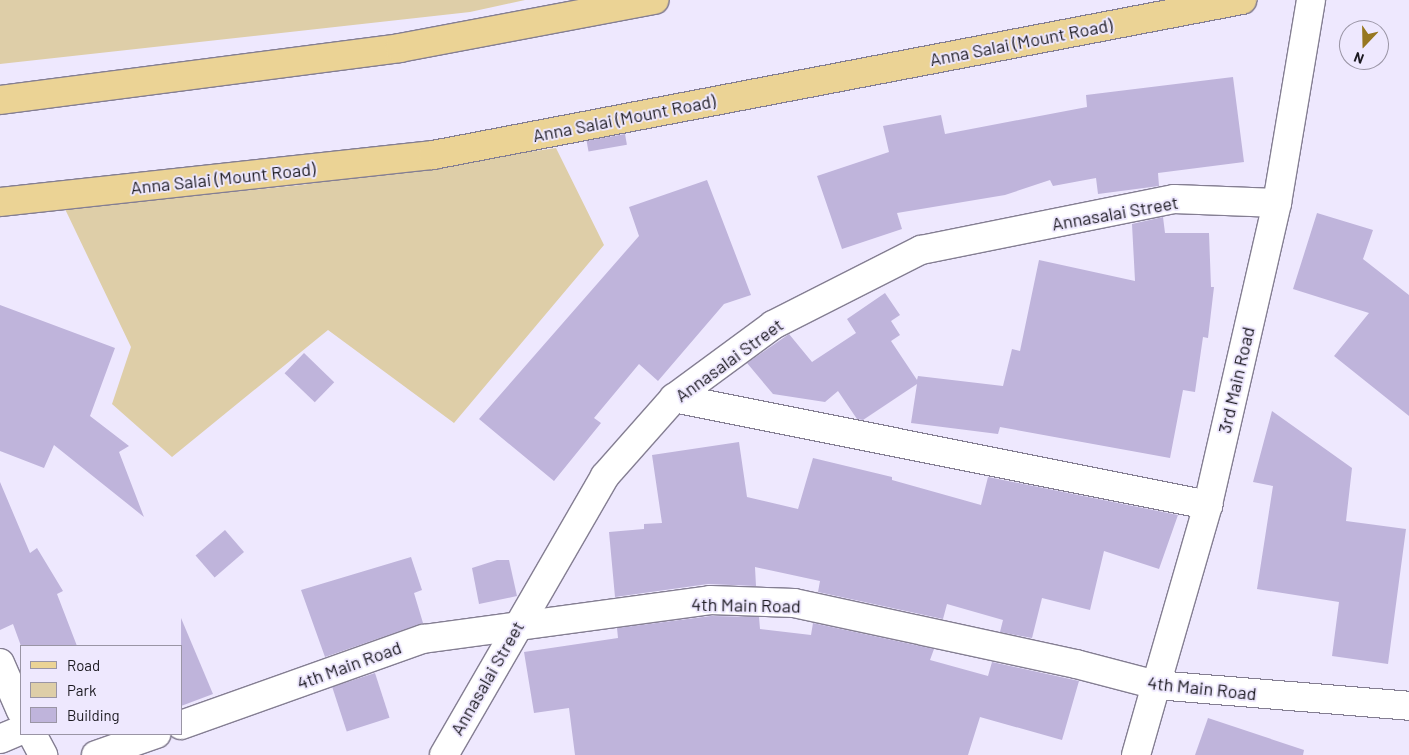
<!DOCTYPE html>
<html>
<head>
<meta charset="utf-8">
<style>
  body { margin:0 }
  #map { position:relative; width:1409px; height:755px; overflow:hidden; background:#eee8fe; font-family:Barlow,sans-serif }
  div>[style] { position:absolute }
  .green>* { inset:0; background:#decea8 }
  .building>* { inset:0; background:#bfb4db; transform-origin:0 0 }
  .roads { filter:drop-shadow(1px 0 #847e92) drop-shadow(-1px 0 #847e92) drop-shadow(0 1px #847e92) drop-shadow(0 -1px #847e92) }
  .minor>* { height:28px; margin:-14px; padding:0 14px; transform-origin:14px; border-radius:14px; background:#fff }
  .tertiary>* { height:28px; margin:-14px; padding:0 14px; transform-origin:14px; border-radius:14px; background:#fff }
  .secondary>* { height:28px; margin:-14px; padding:0 14px; transform-origin:14px; border-radius:14px; background:#fff }
  .primary>* { height:28px; margin:-14px; padding:0 14px; transform-origin:14px; border-radius:14px; background:#ebd395 }
  span { translate:-50% -50%; white-space:nowrap; text-align:center; line-height:1.15; -webkit-text-stroke:4px #eee8fe; paint-order:stroke }
  .street-label { font-size:18px; color:#1b1920 }
  .legend { position:absolute; left:20px; top:645px; width:162px; height:90px; box-sizing:border-box; background:#eee8fe; border:1px solid #9a95a5; margin:0; padding:6px 9px; list-style:none; font-size:15px; color:#1b1920 }
  .legend li { display:flex; align-items:center; gap:10px; height:25px }
  .legend b { width:25px; border:1px solid #9a95a5 }
  .north { position:absolute; left:1339px; top:20px; width:50px; height:50px; box-sizing:border-box; background:#eee8fe; border:1px solid #9a95a5; border-radius:50%; rotate:201deg; font-size:14px; font-weight:700; line-height:20px; text-align:center; color:#1b1920 }
  .north::after { content:''; display:block; margin:auto; width:18px; height:22px; background:#977720; clip-path:polygon(50% 0,100% 100%,50% 72%,0 100%) }
</style>
</head>
<body>
<div id="map">
  <div class="green">
    <div style="clip-path:polygon(0 0,525px 0,470px 12px,0 64px)"></div>
    <div style="clip-path:polygon(556px 148px,604px 245px,454px 423px,328px 330px,172px 457px,112px 404px,131px 347px,65px 209px,301px 185px)"></div>
  </div>
  <div class="building">
    <div style="clip-path:polygon(1233px 77px,1244px 162px,1158px 173px,1159px 186px,1098px 194px,1096px 178px,1053px 186px,1050px 180px,1005px 195px,897px 213px,902px 229px,842px 249px,817px 176px,889px 152px,883px 126px,941px 115px,945px 134px,1087px 107px,1086px 95px)"></div>
    <div style="left:625px;top:134px;width:11px;height:39px;rotate:80deg"></div>
    <div style="clip-path:polygon(707px 180px,751px 295px,724px 304px,658px 381px,639px 364px,594px 418px,601px 423px,554px 481px,479px 419px,639px 236px,629px 207px)"></div>
    <div style="clip-path:polygon(1317px 213px,1373px 230px,1363px 259px,1409px 295px,1409px 416px,1334px 356px,1369px 313px,1293px 289px)"></div>
    <div style="clip-path:polygon(1163px 217px,1165px 233px,1209px 233px,1211px 287px,1214px 287px,1208px 338px,1203px 337px,1195px 392px,1183px 390px,1170px 458px,1000px 427px,998px 434px,911px 423px,917px 384px,863px 420px,857px 419px,838px 391px,825px 402px,773px 394px,747px 363px,789px 334px,812px 362px,856px 333px,847px 319px,885px 293px,900px 315px,891px 321px,900px 335px,891px 341px,917px 380px,918px 376px,1003px 386px,1012px 349px,1020px 351px,1039px 260px,1135px 281px,1132px 224px)"></div>
    <div style="clip-path:polygon(0 305px,115px 348px,90px 416px,129px 446px,119px 452px,144px 517px,54px 445px,44px 468px,0 451px)"></div>
    <div style="left:304px;top:353px;width:42px;height:28px;rotate:44deg"></div>
    <div style="clip-path:polygon(1272px 411px,1352px 468px,1346px 521px,1406px 529px,1388px 664px,1332px 656px,1339px 602px,1257px 589px,1273px 486px,1253px 482px)"></div>
    <div style="clip-path:polygon(739px 442px,747px 497px,798px 509px,813px 458px,892px 477px,892px 480px,981px 505px,988px 477px,1178px 515px,1159px 569px,1104px 551px,1090px 610px,1042px 598px,1032px 638px,1000px 632px,1003px 620px,947px 604px,943px 619px,818px 592px,820px 581px,755px 567px,756px 586px,708px 584px,615px 597px,609px 532px,644px 529px,644px 524px,662px 523px,652px 455px)"></div>
    <div style="clip-path:polygon(0 482px,30px 553px,37px 548px,63px 591px,57px 594px,77px 646px,21px 646px,13px 624px,0 630px)"></div>
    <div style="left:225px;top:530px;width:29px;height:39px;rotate:49deg"></div>
    <div style="clip-path:polygon(411px 557px,422px 590px,414px 593px,423px 623px,325px 657px,301px 590px)"></div>
    <div style="clip-path:polygon(497px 560px,509px 560px,517px 596px,479px 604px,472px 568px)"></div>
    <div style="clip-path:polygon(711px 616px,759px 617px,760px 629px,811px 635px,813px 623px,934px 649px,930px 660px,988px 676px,992px 662px,1079px 681px,1062px 740px,980px 717px,968px 755px,575px 755px,569px 708px,534px 713px,524px 652px,618px 638px,617px 628px)"></div>
    <div style="clip-path:polygon(181px 618px,213px 694px,181px 706px)"></div>
    <div style="left:375px;top:673px;width:47px;height:45px;rotate:72deg"></div>
    <div style="clip-path:polygon(1208px 718px,1304px 750px,1303px 755px,1195px 755px)"></div>
  </div>
  <div class="roads">
    <div class="minor">
      <div style="left:674px;top:398px;width:545px;rotate:11.33deg"></div>
      <div style="left:181px;top:725px;width:257px;rotate:-19.6deg"></div>
      <div style="left:423px;top:639px;width:290px;rotate:-7.7deg"></div>
      <div style="left:710px;top:600px;width:84px;rotate:2deg"></div>
      <div style="left:794px;top:603px;width:289px;rotate:12.2deg"></div>
      <div style="left:1076px;top:664px;width:83px;rotate:14.7deg"></div>
      <div style="left:96px;top:755px;width:64px;rotate:-19.3deg"></div>
    </div>
    <div class="tertiary">
      <div style="left:0;top:663px;width:52px;rotate:66.4deg"></div>
      <div style="left:32px;top:734px;width:24px;rotate:62deg"></div>
      <div style="left:0;top:739px;width:23px;rotate:-23deg"></div>
      <div style="left:444px;top:755px;width:322px;rotate:-60deg"></div>
      <div style="left:605px;top:476px;width:104px;rotate:-48.5deg"></div>
      <div style="left:674px;top:398px;width:123px;rotate:-36.4deg"></div>
      <div style="left:773px;top:325px;width:166px;rotate:-26.9deg"></div>
      <div style="left:921px;top:250px;width:258px;rotate:-11.4deg"></div>
      <div style="left:1174px;top:199px;width:103px;rotate:2.2deg"></div>
      <div style="left:1136px;top:755px;width:73px;rotate:-74.1deg"></div>
    </div>
    <div class="secondary">
      <div style="left:1311px;top:0;width:206px;rotate:99.5deg"></div>
      <div style="left:1277px;top:203px;width:310px;rotate:102.9deg"></div>
      <div style="left:1208px;top:505px;width:187px;rotate:106.1deg"></div>
      <div style="left:1156px;top:685px;width:254px;rotate:4.7deg"></div>
    </div>
    <div class="primary">
      <div style="left:0;top:100px;width:403px;rotate:-7.4deg"></div>
      <div style="left:400px;top:48px;width:259px;rotate:-10.7deg"></div>
      <div style="left:0;top:202px;width:436px;rotate:-6.2deg"></div>
      <div style="left:433px;top:155px;width:824px;rotate:-10.85deg"></div>
    </div>
  </div>
  <div class="street-label">
    <span style="left:1021px;top:42px;rotate:-11deg">Anna Salai (Mount Road)</span>
    <span style="left:624px;top:118px;rotate:-11deg">Anna Salai (Mount Road)</span>
    <span style="left:223px;top:178px;rotate:-6deg">Anna Salai (Mount Road)</span>
    <span style="left:1115px;top:213px;rotate:-10deg">Annasalai Street</span>
    <span style="left:729px;top:360px;rotate:-36deg">Annasalai Street</span>
    <span style="left:1236px;top:380px;rotate:-77deg">3rd Main Road</span>
    <span style="left:746px;top:605px;rotate:1deg">4th Main Road</span>
    <span style="left:349px;top:665px;rotate:-20deg">4th Main Road</span>
    <span style="left:487px;top:678px;rotate:-60deg">Annasalai Street</span>
    <span style="left:1202px;top:688px;rotate:6deg">4th Main Road</span>
  </div>
  <ul class="legend">
  <li><b style="height:6px;background:#ebd395"></b>Road</li>
  <li><b style="height:14px;background:#decea8"></b>Park</li>
  <li><b style="height:14px;background:#bfb4db"></b>Building</li>
  </ul>
  <div class="north">N</div>
</div>
</body>
</html>
